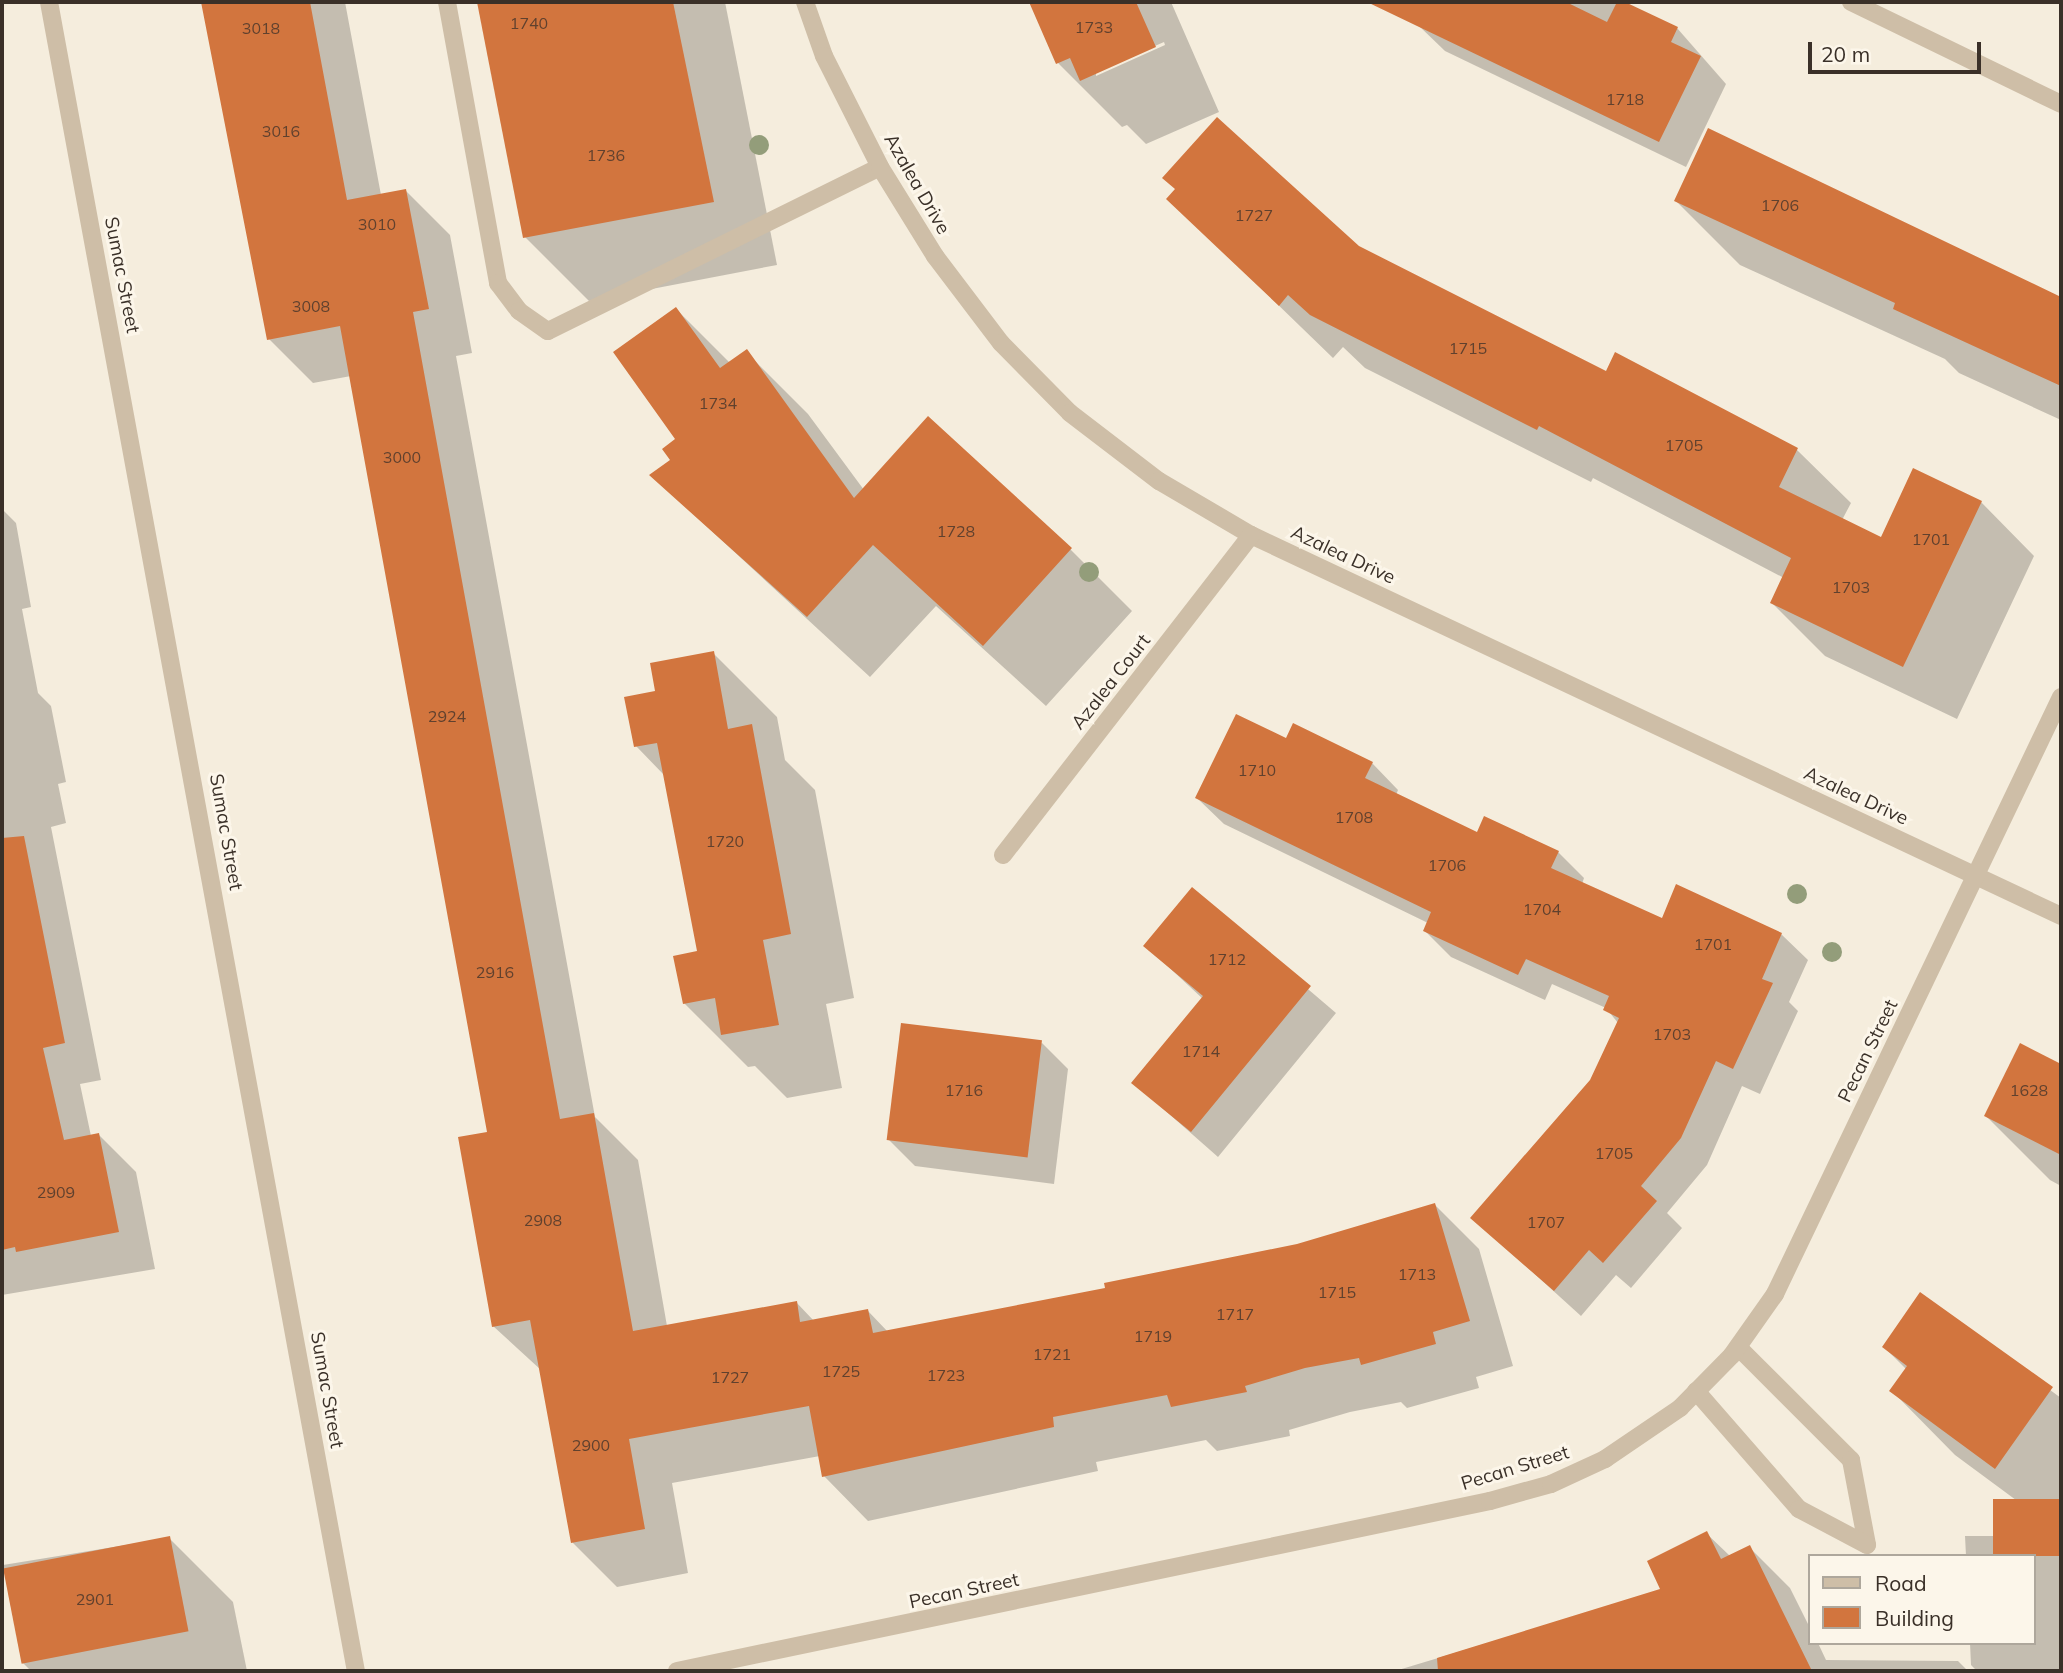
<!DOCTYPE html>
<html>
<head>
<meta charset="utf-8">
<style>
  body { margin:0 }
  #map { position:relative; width:2063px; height:1673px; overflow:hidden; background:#f5eddd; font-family:Mulish,sans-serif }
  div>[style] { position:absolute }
  .shadow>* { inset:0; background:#0003 }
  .building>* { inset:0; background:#d2753e; transform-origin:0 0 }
  .service>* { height:18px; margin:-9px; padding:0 9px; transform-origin:9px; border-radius:9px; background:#cebea7 }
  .minor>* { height:18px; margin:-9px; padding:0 9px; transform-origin:9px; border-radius:9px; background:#cebea7 }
  .trees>* { width:20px; height:20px; margin:-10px; border-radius:50%; background:#939d7a }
  span { translate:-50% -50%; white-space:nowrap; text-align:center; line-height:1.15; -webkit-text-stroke:6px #fcf6ea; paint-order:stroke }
  .number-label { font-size:16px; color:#60412e }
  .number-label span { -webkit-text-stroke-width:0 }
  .street-label { font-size:19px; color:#3a3028 }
  .frame { position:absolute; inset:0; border:4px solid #3a3028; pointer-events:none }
  .legend { position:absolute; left:1808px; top:1554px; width:228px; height:91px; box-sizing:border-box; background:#fcf6ea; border:2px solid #aea79c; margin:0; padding:9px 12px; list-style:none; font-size:21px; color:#3a3028 }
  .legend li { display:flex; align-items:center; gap:14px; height:35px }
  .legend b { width:35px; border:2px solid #aea79c }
  .scale { position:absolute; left:1808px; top:42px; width:173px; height:32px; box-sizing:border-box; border:4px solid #3a3028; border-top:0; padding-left:9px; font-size:21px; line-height:24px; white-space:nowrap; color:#3a3028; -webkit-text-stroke:5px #fcf6ea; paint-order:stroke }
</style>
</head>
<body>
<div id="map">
  <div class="shadow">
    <div style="clip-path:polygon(203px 2px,345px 2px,381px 195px,406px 191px,450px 235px,472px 353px,456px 356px,595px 1117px,638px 1160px,667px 1326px,796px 1302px,814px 1321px,868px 1311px,888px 1332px,1107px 1289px,1297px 1245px,1435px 1205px,1479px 1249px,1513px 1366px,1476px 1377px,1479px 1388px,1407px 1408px,1401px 1402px,1350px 1412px,1289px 1430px,1290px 1436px,1217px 1451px,1206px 1440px,1096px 1462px,1098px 1471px,868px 1521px,824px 1476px,820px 1456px,672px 1483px,688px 1573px,617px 1587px,573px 1543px,541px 1370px,493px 1326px,489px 1134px,351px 376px,313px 383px,269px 339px)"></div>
    <div style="clip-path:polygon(478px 2px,725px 2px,777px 265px,589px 301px,525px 237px)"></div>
    <div style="clip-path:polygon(evenodd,1032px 2px,1171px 2px,1219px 112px,1146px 144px,1127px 125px,1122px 127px,1058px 63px,1032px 2px,1164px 42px,1165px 45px,1096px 76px,1096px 72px,1164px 42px)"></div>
    <div style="clip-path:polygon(1429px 2px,1620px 2px,1677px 28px,1726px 84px,1686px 167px,1445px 51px,1418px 25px)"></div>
    <div style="clip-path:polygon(1709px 130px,2061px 299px,2061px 420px,1959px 373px,1945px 359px,1740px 265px,1676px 201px)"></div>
    <div style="clip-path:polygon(1169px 199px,1358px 247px,1607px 373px,1616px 355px,1797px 450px,1851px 503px,1842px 520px,1881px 539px,1981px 502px,2034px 556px,1957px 719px,1825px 656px,1772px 603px,1784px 578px,1593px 478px,1591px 482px,1365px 368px,1343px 347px,1333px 358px)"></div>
    <div style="clip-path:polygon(676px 309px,730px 363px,746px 352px,808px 414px,864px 490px,1070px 549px,1132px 611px,1046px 706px,936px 606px,870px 677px,651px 475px,672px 460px,678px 439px)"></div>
    <div style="clip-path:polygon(2px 509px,16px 523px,31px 607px,22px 609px,38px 693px,51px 706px,66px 782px,58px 784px,66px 823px,51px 827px,101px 1080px,80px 1084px,91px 1136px,99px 1135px,136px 1172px,155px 1269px,2px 1295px)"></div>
    <div style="clip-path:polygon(713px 653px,777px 717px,785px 760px,815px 790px,854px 998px,826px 1004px,842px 1088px,787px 1098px,755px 1066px,748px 1067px,684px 1003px,699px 953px,665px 776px,636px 746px,657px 692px)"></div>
    <div style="clip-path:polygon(1287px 741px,1372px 763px,1398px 790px,1396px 795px,1478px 834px,1558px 852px,1584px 878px,1582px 884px,1662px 920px,1781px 934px,1808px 960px,1789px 1002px,1798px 1011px,1760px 1094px,1742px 1086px,1707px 1165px,1667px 1213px,1682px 1228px,1631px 1288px,1616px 1275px,1581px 1316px,1473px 1218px,1591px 1081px,1618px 1023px,1606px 1008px,1552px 984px,1545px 1000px,1451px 957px,1425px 931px,1428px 923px,1224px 824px,1197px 798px)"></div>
    <div style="clip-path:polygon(1192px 890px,1336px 1013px,1218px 1157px,1134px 1083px,1203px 999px,1146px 946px)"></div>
    <div style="clip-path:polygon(1042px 1043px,1068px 1069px,1054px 1184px,915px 1166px,888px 1139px)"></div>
    <div style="clip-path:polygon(2020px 1046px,2061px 1066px,2061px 1186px,2050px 1180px,1986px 1116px)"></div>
    <div style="clip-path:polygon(1921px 1295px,2061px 1398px,2061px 1671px,1977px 1671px,1971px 1665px,1970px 1643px,2033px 1643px,2033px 1556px,1966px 1556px,1965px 1536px,1997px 1536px,2020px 1503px,1955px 1455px,1892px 1391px,1907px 1370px,1884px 1347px)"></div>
    <div style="clip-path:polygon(1706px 1533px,1730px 1556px,1749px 1547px,1790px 1588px,1809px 1626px,1809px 1643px,1818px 1643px,1826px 1660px,1958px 1661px,1968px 1671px,1395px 1671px,1663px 1590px)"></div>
    <div style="clip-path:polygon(169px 1538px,233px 1602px,247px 1671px,31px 1671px,22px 1662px,3px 1565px)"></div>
  </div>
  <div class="building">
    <div style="clip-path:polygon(201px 2px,310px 2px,347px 200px,406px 189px,429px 309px,413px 312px,560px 1119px,594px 1113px,633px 1331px,797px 1301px,800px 1322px,868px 1309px,873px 1333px,1105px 1288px,1104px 1283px,1297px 1244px,1435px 1203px,1470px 1321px,1433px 1332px,1436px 1344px,1361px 1365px,1359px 1358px,1305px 1368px,1245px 1386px,1247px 1392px,1171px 1407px,1167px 1395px,1053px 1417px,1054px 1427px,822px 1477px,809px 1406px,629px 1439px,645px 1529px,571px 1543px,530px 1320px,492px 1327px,458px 1137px,487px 1132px,340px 326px,267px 340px)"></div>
    <div style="clip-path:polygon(477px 2px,673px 2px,714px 202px,523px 238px)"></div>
    <div style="clip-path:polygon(1029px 2px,1136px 2px,1156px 47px,1080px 81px,1070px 58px,1056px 64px)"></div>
    <div style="clip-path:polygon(1367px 2px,1566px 2px,1607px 22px,1617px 2px,1625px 2px,1678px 27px,1671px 42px,1701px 56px,1659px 142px)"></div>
    <div style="clip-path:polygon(1217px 117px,1359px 246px,1606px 371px,1615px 352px,1798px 448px,1779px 487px,1881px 537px,1913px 468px,1982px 501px,1903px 667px,1770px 603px,1791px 558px,1539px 426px,1537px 430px,1310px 315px,1288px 295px,1279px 306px,1166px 199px,1175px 189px,1162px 178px)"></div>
    <div style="clip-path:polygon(1708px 128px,2061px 297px,2061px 386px,1893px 309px,1895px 303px,1674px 201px)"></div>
    <div style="clip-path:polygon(676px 307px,720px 368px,747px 349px,854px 498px,928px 416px,1072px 548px,983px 646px,873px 545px,807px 617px,649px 475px,670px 460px,662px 449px,675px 439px,613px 352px)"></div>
    <div style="clip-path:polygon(714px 651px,728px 729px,752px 724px,791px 934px,763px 940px,779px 1025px,721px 1035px,715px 998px,683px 1004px,673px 956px,697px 951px,657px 743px,634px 747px,624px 697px,655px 691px,650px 663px)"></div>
    <div style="clip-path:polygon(1236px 714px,1286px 738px,1293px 723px,1373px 762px,1365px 778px,1477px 832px,1484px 816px,1559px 851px,1551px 868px,1662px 918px,1676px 884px,1782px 933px,1762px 979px,1773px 983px,1733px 1069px,1716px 1061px,1681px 1138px,1641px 1186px,1657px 1201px,1603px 1263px,1589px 1250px,1554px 1291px,1470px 1218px,1590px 1080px,1619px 1018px,1603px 1010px,1609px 996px,1526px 959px,1518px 975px,1423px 931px,1431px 912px,1195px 798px)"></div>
    <div style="clip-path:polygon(24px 836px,65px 1043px,43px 1048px,64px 1140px,99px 1133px,119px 1232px,16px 1252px,15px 1247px,2px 1250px,2px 838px)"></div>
    <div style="clip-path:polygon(1192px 887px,1311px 986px,1191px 1132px,1131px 1083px,1203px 996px,1143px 946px)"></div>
    <div style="left:901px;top:1023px;width:142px;height:118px;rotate:7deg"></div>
    <div style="clip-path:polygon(2020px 1043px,2061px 1064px,2061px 1155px,1984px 1116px)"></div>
    <div style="clip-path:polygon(1920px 1292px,2053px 1387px,1995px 1469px,1889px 1391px,1907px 1366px,1882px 1347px)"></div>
    <div style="left:2061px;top:1499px;width:57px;height:68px;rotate:90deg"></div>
    <div style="clip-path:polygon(1707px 1531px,1721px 1559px,1750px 1545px,1812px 1671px,1438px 1671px,1437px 1658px,1660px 1589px,1647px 1561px)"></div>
    <div style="left:170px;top:1536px;width:97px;height:170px;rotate:79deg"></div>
  </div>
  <div class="service">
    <div style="left:447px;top:2px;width:286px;rotate:79.7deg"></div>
    <div style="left:498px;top:283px;width:35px;rotate:53deg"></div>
    <div style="left:519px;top:311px;width:35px;rotate:35deg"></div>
    <div style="left:548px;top:331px;width:370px;rotate:-26.3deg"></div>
    <div style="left:1738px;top:1347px;width:160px;rotate:45deg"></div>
    <div style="left:1851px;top:1460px;width:86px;rotate:79.3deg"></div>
    <div style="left:1696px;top:1391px;width:157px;rotate:48.9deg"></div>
    <div style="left:1799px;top:1509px;width:77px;rotate:27.9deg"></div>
  </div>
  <div class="minor">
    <div style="left:49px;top:2px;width:1697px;rotate:79.58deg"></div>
    <div style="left:805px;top:2px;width:57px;rotate:70.6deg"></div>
    <div style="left:824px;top:56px;width:124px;rotate:63.2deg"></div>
    <div style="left:880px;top:167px;width:105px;rotate:58.3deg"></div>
    <div style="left:935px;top:256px;width:109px;rotate:52.8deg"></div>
    <div style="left:1001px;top:343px;width:98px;rotate:45.4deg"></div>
    <div style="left:1070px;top:413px;width:112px;rotate:37.4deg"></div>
    <div style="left:1159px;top:481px;width:107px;rotate:30.4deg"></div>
    <div style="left:1251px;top:535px;width:895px;rotate:25.19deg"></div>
    <div style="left:1851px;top:2px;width:233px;rotate:25.9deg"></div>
    <div style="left:1003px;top:855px;width:405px;rotate:-52.2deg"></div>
    <div style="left:677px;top:1671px;width:831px;rotate:-11.81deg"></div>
    <div style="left:1490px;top:1501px;width:63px;rotate:-15.6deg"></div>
    <div style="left:1551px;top:1484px;width:60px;rotate:-24.8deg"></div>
    <div style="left:1605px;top:1459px;width:91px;rotate:-34.2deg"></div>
    <div style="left:1680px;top:1408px;width:74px;rotate:-45.5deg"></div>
    <div style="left:1732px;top:1355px;width:75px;rotate:-54.8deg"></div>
    <div style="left:1775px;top:1294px;width:662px;rotate:-64.4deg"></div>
  </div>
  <div class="trees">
    <div style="left:759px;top:145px"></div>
    <div style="left:1089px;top:572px"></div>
    <div style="left:1797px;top:894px"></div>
    <div style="left:1832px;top:952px"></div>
  </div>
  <div class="number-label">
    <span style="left:529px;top:23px">1740</span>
    <span style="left:1094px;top:27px">1733</span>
    <span style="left:261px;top:28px">3018</span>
    <span style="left:1625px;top:99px">1718</span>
    <span style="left:281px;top:131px">3016</span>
    <span style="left:606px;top:155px">1736</span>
    <span style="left:1780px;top:205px">1706</span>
    <span style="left:1254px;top:215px">1727</span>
    <span style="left:377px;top:224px">3010</span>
    <span style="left:311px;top:306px">3008</span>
    <span style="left:1468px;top:348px">1715</span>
    <span style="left:718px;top:403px">1734</span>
    <span style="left:1684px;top:445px">1705</span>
    <span style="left:402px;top:457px">3000</span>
    <span style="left:956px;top:531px">1728</span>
    <span style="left:1931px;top:539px">1701</span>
    <span style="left:1851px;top:587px">1703</span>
    <span style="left:447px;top:716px">2924</span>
    <span style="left:1257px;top:770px">1710</span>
    <span style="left:1354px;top:817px">1708</span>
    <span style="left:725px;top:841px">1720</span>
    <span style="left:1447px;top:865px">1706</span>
    <span style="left:1542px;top:909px">1704</span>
    <span style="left:1713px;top:944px">1701</span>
    <span style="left:1227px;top:959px">1712</span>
    <span style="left:495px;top:972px">2916</span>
    <span style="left:1672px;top:1034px">1703</span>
    <span style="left:1201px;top:1051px">1714</span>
    <span style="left:964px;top:1090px">1716</span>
    <span style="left:2029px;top:1090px">1628</span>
    <span style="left:1614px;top:1153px">1705</span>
    <span style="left:56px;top:1192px">2909</span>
    <span style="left:543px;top:1220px">2908</span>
    <span style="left:1546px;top:1222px">1707</span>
    <span style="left:1417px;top:1274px">1713</span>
    <span style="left:1337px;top:1292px">1715</span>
    <span style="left:1235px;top:1314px">1717</span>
    <span style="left:1153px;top:1336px">1719</span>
    <span style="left:1052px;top:1354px">1721</span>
    <span style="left:841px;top:1371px">1725</span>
    <span style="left:946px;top:1375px">1723</span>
    <span style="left:730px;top:1377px">1727</span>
    <span style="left:591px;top:1445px">2900</span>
    <span style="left:95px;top:1599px">2901</span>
  </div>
  <div class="street-label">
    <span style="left:917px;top:184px;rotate:60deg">Azalea Drive</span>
    <span style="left:122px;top:275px;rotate:79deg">Sumac Street</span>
    <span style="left:1343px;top:555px;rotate:25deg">Azalea Drive</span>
    <span style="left:1111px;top:682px;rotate:-52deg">Azalea Court</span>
    <span style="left:1856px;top:796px;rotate:25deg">Azalea Drive</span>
    <span style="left:226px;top:832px;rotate:80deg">Sumac Street</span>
    <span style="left:1868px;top:1051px;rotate:-64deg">Pecan Street</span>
    <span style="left:327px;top:1390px;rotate:80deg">Sumac Street</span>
    <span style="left:1515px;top:1468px;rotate:-17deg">Pecan Street</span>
    <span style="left:964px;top:1591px;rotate:-12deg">Pecan Street</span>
  </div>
  <div class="frame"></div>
  <ul class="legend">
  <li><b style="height:9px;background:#cebea7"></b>Road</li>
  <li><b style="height:19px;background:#d2753e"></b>Building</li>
  </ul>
  <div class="scale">20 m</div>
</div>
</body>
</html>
